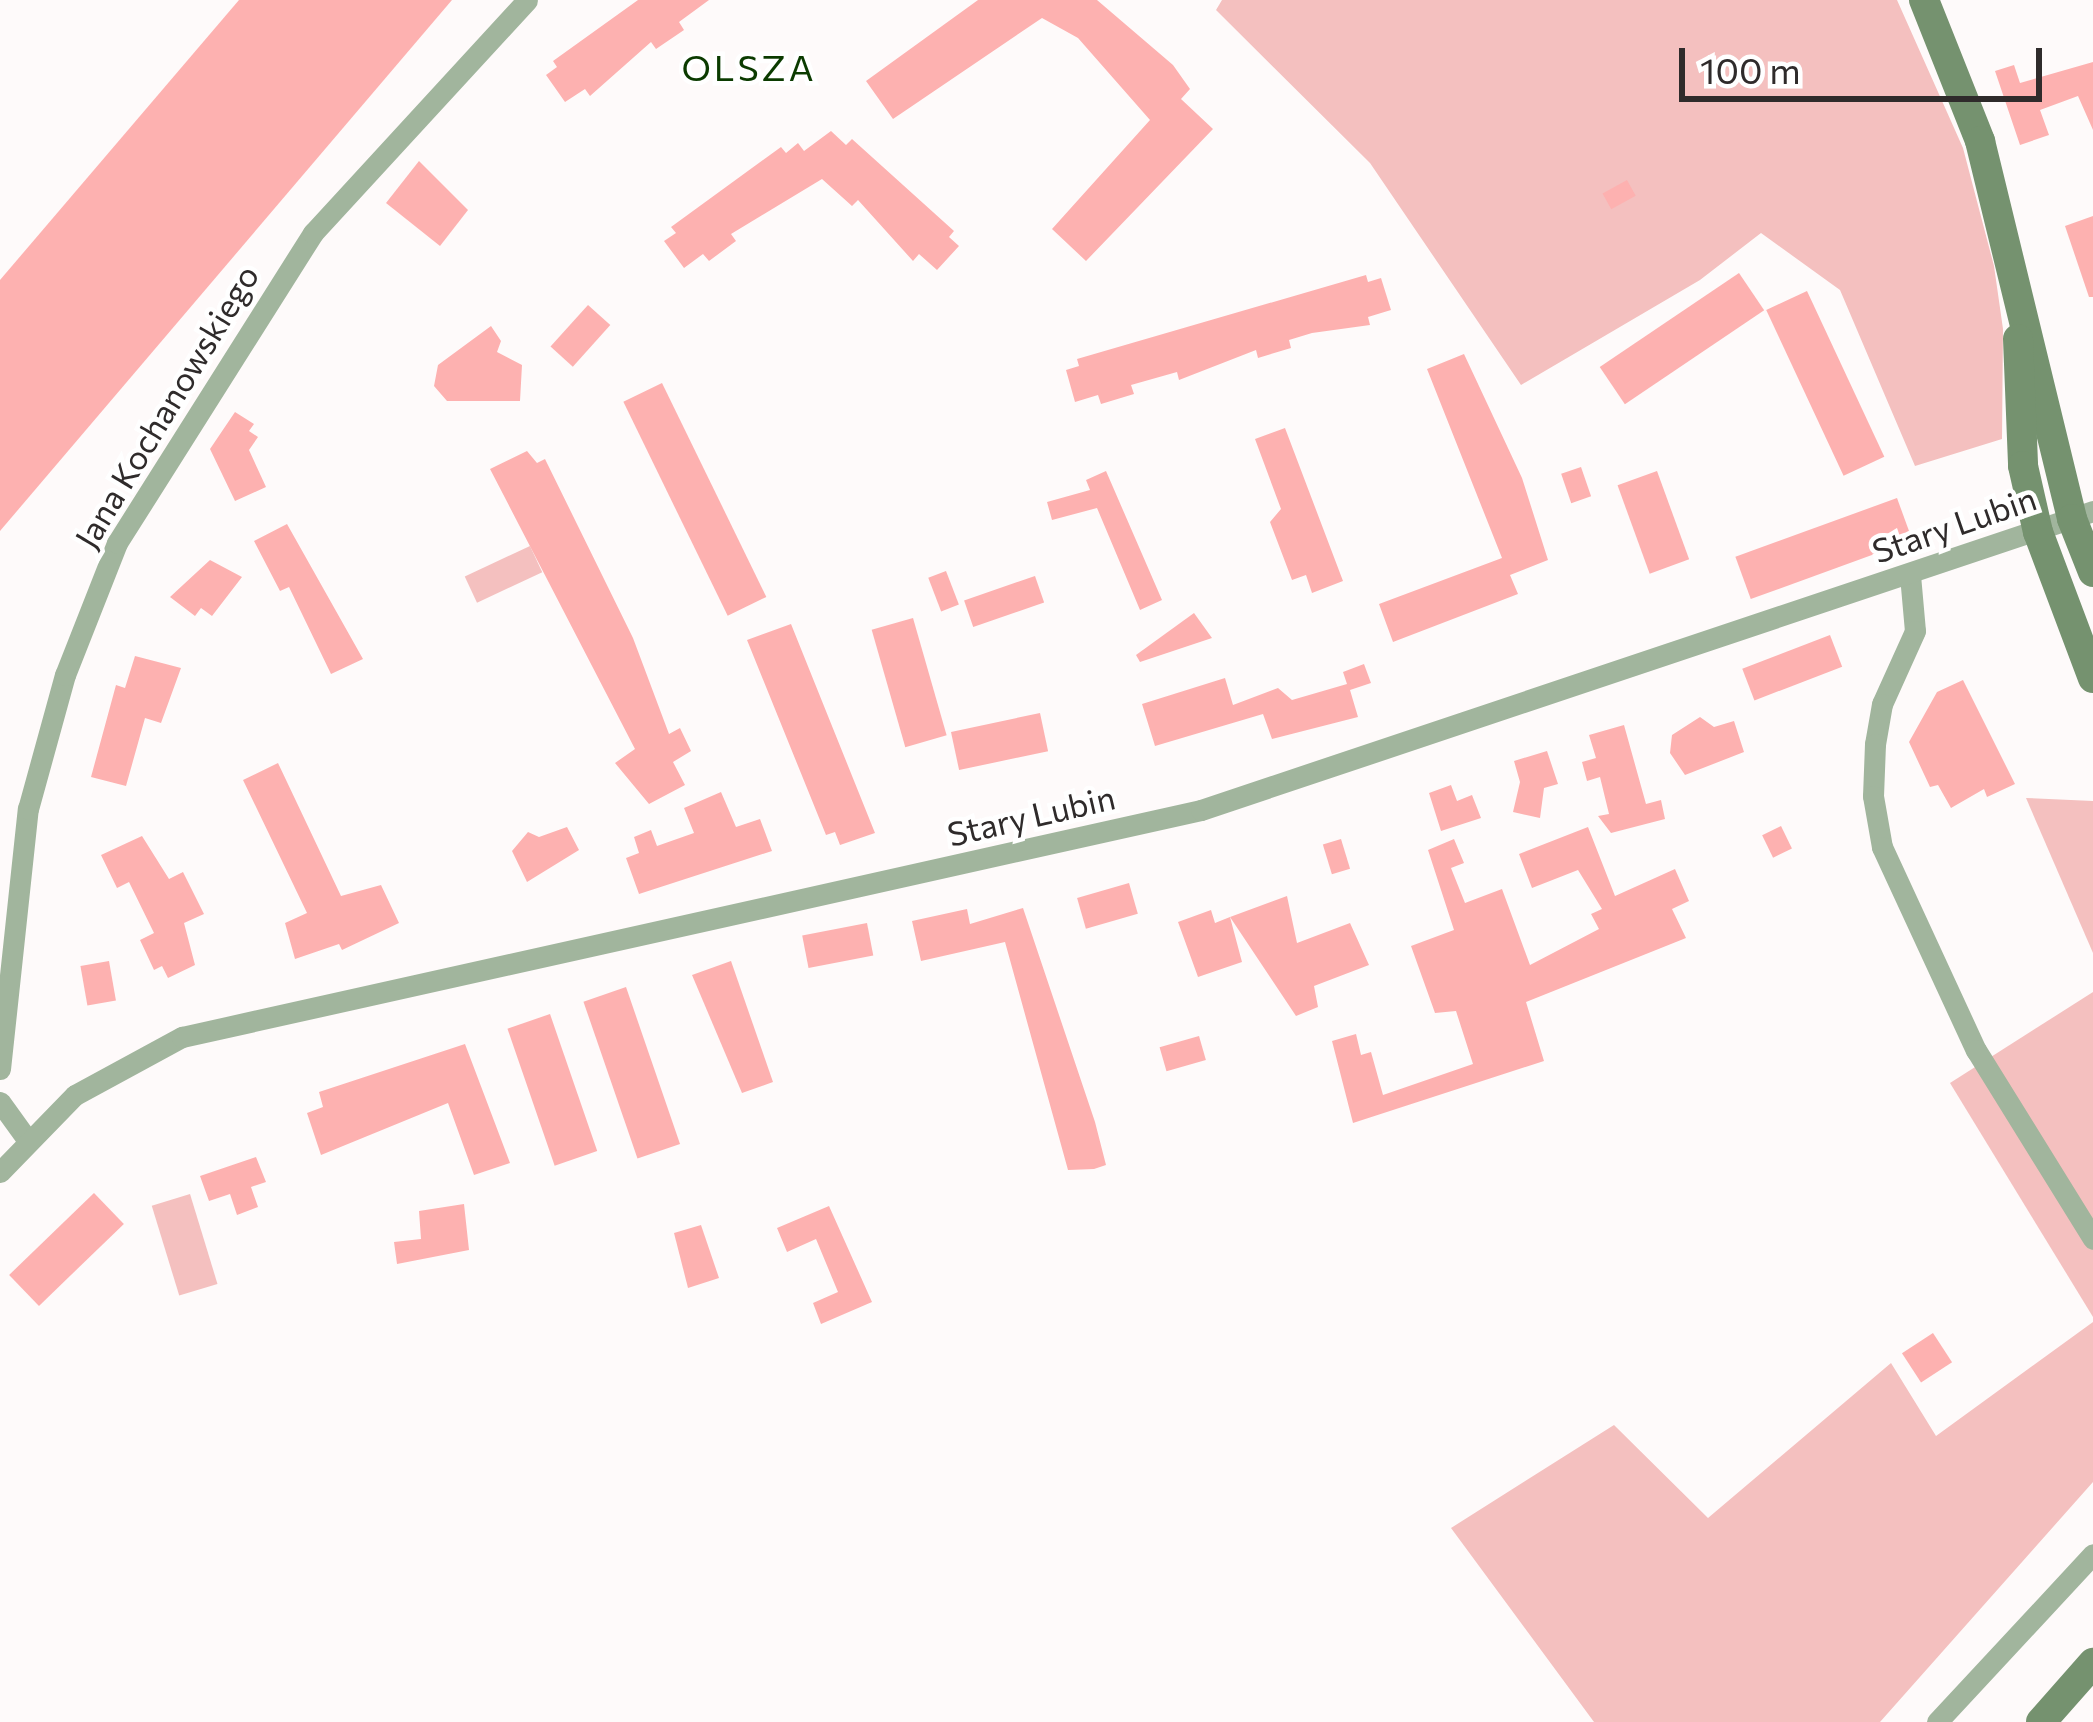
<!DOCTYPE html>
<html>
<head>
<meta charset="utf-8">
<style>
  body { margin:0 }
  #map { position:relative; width:2093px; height:1722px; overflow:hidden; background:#fefafa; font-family:Commissioner,sans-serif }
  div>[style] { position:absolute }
  .green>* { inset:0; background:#f4c0bf; transform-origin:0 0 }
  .building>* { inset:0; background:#fdb1b0; transform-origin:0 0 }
  .street>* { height:21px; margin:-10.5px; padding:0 10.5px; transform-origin:10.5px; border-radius:10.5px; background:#a1b59d }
  .secondary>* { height:30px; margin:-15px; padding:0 15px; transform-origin:15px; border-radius:15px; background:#75926f }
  span { translate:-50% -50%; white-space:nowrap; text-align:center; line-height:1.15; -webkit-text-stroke:9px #fff; paint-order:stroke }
  .street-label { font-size:33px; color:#2f2b2b }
  .neighbourhood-label { font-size:36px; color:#0b3b00; letter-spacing:3px }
  .scale { position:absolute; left:1679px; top:48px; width:363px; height:54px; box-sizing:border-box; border:6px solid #2f2b2b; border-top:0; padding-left:15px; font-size:36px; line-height:42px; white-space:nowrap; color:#2f2b2b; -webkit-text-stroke:9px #fff; paint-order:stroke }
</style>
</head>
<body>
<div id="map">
  <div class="green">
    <div style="clip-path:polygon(1222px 0,1897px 0,1963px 148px,1994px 266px,2003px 329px,2002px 439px,1915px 466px,1840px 290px,1761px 233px,1700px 280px,1521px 385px,1370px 163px,1216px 10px)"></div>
    <div style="left:530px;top:546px;width:29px;height:72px;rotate:65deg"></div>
    <div style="clip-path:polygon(2026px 798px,2093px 801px,2093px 953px)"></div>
    <div style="clip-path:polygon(2093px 992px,2093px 1317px,1950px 1083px)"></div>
    <div style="left:190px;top:1194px;width:94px;height:40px;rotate:73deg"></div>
    <div style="clip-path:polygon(2093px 1322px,2093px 1482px,1880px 1722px,1594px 1722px,1451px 1528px,1614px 1425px,1708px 1518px,1891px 1363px,1936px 1436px)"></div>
  </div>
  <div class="building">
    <div style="clip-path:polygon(239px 0,452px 0,0 531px,0 280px)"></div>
    <div style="clip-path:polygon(638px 0,709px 0,679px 22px,684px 30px,656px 49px,651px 42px,590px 96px,585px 89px,565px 102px,546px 75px,557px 67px,553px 61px)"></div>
    <div style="clip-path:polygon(978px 0,1097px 0,1173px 65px,1190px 89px,1181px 99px,1213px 129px,1086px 261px,1052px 229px,1150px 120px,1078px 38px,1042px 18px,893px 119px,866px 81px)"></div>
    <div style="clip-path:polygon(2093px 62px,2093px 130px,2078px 96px,2040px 110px,2049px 135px,2020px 145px,1995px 71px,2014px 65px,2020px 83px)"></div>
    <div style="clip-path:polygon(831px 131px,846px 145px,852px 139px,954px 231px,949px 237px,959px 246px,937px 270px,919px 254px,913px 261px,858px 200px,852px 206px,822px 179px,731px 234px,736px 241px,709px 261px,703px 254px,684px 268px,664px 241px,676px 233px,671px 227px,781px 147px,786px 153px,798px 143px,804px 151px)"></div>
    <div style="clip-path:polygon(419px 161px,468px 210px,440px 246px,386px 203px)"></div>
    <div style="left:1627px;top:180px;width:18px;height:28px;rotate:61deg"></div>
    <div style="clip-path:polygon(2093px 216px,2093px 297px,2089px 297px,2065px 226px)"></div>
    <div style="left:1739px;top:273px;width:45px;height:168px;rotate:56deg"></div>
    <div style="clip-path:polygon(1366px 275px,1368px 282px,1381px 278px,1391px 310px,1368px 317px,1370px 325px,1312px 333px,1289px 340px,1291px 348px,1258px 358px,1256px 350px,1179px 380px,1177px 372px,1131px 385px,1134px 394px,1101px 404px,1098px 395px,1075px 402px,1066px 370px,1079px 366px,1077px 359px)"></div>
    <div style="left:1807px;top:291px;width:183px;height:45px;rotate:65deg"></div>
    <div style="left:588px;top:305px;width:30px;height:56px;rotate:42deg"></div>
    <div style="clip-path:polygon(491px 326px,501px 341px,497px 352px,522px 365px,520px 401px,447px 401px,434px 386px,438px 365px)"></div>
    <div style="clip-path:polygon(1464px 354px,1522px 478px,1548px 560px,1510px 575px,1518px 594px,1393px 642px,1379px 604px,1502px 558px,1427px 369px)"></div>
    <div style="left:662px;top:383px;width:238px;height:43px;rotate:64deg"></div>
    <div style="clip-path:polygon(235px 412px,254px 424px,249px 431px,258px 437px,249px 450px,266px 487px,235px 501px,210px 449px)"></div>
    <div style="clip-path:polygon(1285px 428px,1343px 581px,1312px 593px,1306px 575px,1292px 580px,1270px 522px,1281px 509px,1255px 439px)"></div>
    <div style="clip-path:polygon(527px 451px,537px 463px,545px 459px,633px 638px,669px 734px,680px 728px,691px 751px,673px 762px,685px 785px,649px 804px,615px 763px,635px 749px,490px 469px)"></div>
    <div style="left:1581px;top:467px;width:31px;height:21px;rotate:71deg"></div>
    <div style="clip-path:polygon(1106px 471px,1162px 600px,1140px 610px,1097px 508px,1052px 520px,1047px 502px,1090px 490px,1086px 480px)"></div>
    <div style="left:1657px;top:471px;width:94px;height:42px;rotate:70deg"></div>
    <div style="left:1897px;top:498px;width:45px;height:172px;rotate:70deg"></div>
    <div style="clip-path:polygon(287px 524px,363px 659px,331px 674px,289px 587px,280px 591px,254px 541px)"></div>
    <div style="clip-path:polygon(210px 560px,242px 577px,212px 616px,201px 608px,195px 616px,170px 597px)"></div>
    <div style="left:946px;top:571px;width:36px;height:19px;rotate:69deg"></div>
    <div style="left:1035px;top:576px;width:28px;height:75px;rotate:71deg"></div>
    <div style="clip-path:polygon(1194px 613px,1212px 638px,1140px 662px,1136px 655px)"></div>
    <div style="left:913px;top:618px;width:122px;height:43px;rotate:74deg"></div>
    <div style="clip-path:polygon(791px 624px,875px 833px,840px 845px,835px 832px,826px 835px,747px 640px)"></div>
    <div style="left:1830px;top:635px;width:34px;height:94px;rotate:69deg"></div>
    <div style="clip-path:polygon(135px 656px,181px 668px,161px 723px,145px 718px,126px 786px,91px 777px,116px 685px,125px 688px)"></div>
    <div style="clip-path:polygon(1364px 664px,1371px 683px,1350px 690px,1358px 717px,1272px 739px,1263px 714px,1155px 746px,1142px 704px,1225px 678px,1233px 705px,1278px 688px,1292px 700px,1347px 684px,1343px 672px)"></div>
    <div style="clip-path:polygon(1963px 680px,2015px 784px,1987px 797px,1984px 789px,1951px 808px,1938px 785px,1930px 787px,1909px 742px,1937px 692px)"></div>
    <div style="left:1040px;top:713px;width:39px;height:91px;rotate:78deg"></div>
    <div style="clip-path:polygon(1700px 717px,1714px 727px,1734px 721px,1744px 752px,1685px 775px,1670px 753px,1672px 735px)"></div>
    <div style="clip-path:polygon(1624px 725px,1646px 804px,1661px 800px,1665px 819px,1611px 833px,1598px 816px,1609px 814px,1600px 777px,1587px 781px,1582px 762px,1596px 758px,1589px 735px)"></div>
    <div style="clip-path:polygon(1547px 751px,1558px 784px,1544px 788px,1540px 818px,1513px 812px,1520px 782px,1514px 761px)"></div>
    <div style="clip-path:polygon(278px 763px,341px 896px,381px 885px,399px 923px,342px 950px,339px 944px,295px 959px,285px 923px,307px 913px,243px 780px)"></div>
    <div style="clip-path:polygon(1451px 785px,1457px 801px,1472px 795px,1481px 818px,1441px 831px,1429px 793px)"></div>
    <div style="clip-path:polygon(721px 792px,736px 827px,760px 819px,772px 851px,639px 894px,626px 858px,639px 853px,634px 837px,651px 830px,657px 846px,694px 833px,684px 808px)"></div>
    <div style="left:1781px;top:826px;width:25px;height:21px;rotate:64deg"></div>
    <div style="clip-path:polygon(567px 827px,579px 850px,527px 882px,512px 851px,528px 832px,539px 837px)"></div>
    <div style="clip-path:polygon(1588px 827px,1615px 896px,1675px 869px,1689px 901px,1672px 909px,1686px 938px,1526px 1002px,1544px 1061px,1353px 1123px,1332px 1041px,1356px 1034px,1361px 1055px,1371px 1052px,1383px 1095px,1473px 1064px,1456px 1011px,1435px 1013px,1411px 946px,1454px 930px,1428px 850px,1454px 839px,1464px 863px,1451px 868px,1465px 903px,1502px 889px,1530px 965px,1599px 929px,1591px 914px,1602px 909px,1578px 870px,1532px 888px,1519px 854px)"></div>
    <div style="clip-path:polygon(142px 836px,169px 879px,183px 872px,204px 914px,184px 923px,195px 965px,168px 978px,162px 966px,154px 970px,140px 940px,154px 933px,129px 882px,117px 888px,101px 855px)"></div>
    <div style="left:1341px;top:839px;width:31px;height:19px;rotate:73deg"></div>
    <div style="left:1129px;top:883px;width:32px;height:54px;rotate:74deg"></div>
    <div style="clip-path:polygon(1287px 896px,1297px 943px,1350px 923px,1369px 965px,1314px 986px,1318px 1007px,1296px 1016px,1230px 917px)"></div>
    <div style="clip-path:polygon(1023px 908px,1095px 1122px,1106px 1165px,1094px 1169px,1068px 1170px,1005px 942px,921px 961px,912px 921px,967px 909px,970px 924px)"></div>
    <div style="clip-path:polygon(1211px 910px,1215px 923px,1230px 917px,1242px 962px,1198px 977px,1178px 922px)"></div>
    <div style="left:867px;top:923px;width:33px;height:66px;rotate:79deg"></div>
    <div style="left:109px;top:961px;width:40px;height:29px;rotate:80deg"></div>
    <div style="clip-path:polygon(731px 961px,773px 1082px,742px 1093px,692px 975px)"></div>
    <div style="left:626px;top:987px;width:166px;height:45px;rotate:71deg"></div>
    <div style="left:550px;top:1014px;width:145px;height:45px;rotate:71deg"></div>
    <div style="left:1199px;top:1036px;width:25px;height:41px;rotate:74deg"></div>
    <div style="clip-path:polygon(465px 1044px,510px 1163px,474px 1175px,448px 1103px,321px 1155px,307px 1113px,323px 1107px,319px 1092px)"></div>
    <div style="clip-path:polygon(256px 1157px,266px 1182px,251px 1187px,258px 1207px,237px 1215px,230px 1194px,209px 1201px,200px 1176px)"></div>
    <div style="left:94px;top:1193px;width:43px;height:118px;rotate:46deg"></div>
    <div style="clip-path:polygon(464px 1204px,469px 1250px,397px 1264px,394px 1242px,421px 1239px,419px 1211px)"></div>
    <div style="clip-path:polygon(829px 1206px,872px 1302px,821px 1324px,813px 1303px,838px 1292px,816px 1239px,787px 1252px,777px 1228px)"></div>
    <div style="clip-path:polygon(701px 1225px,719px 1278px,688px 1288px,674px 1233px)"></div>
    <div style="left:1933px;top:1333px;width:35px;height:37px;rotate:57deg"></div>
  </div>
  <div class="street">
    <div style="left:1910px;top:575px;width:56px;rotate:84.9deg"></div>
    <div style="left:1915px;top:631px;width:80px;rotate:114.3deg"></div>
    <div style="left:1882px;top:704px;width:41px;rotate:99.9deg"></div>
    <div style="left:1875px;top:744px;width:52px;rotate:92.2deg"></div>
    <div style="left:1873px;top:796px;width:52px;rotate:80deg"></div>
    <div style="left:1882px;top:847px;width:224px;rotate:65.2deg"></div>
    <div style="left:1976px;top:1050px;width:222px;rotate:58.2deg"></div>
    <div style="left:0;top:1069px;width:262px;rotate:-83.9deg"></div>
    <div style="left:28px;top:809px;width:139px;rotate:-74.6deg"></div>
    <div style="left:65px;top:675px;width:142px;rotate:-68.5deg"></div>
    <div style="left:117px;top:543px;width:367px;rotate:-57.7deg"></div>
    <div style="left:313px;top:233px;width:316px;rotate:-47.4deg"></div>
    <div style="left:0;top:1102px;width:44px;rotate:54.2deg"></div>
    <div style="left:0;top:1172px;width:107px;rotate:-45.8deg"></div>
    <div style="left:75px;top:1095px;width:122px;rotate:-28.5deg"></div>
    <div style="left:182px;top:1037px;width:1044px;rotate:-12.56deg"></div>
    <div style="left:1201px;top:810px;width:941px;rotate:-18.53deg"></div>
    <div style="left:1937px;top:1722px;width:229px;rotate:-47.1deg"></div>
  </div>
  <div class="secondary">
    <div style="left:1924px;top:0;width:152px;rotate:68.3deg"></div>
    <div style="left:1980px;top:141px;width:389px;rotate:76.3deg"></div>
    <div style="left:2072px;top:519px;width:57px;rotate:68.4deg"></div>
    <div style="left:2018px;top:339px;width:127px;rotate:87.7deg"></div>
    <div style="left:2023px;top:466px;width:68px;rotate:77.2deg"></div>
    <div style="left:2038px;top:532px;width:156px;rotate:69.4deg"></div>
    <div style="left:2041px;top:1722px;width:79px;rotate:-48.6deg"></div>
  </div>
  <div class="street-label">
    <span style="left:166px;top:406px;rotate:-59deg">Jana Kochanowskiego</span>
    <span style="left:1954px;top:524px;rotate:-19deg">Stary Lubin</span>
    <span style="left:1031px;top:815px;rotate:-13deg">Stary Lubin</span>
  </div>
  <div class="neighbourhood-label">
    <span style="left:749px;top:67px">OLSZA</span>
  </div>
  <div class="scale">100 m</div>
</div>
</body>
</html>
